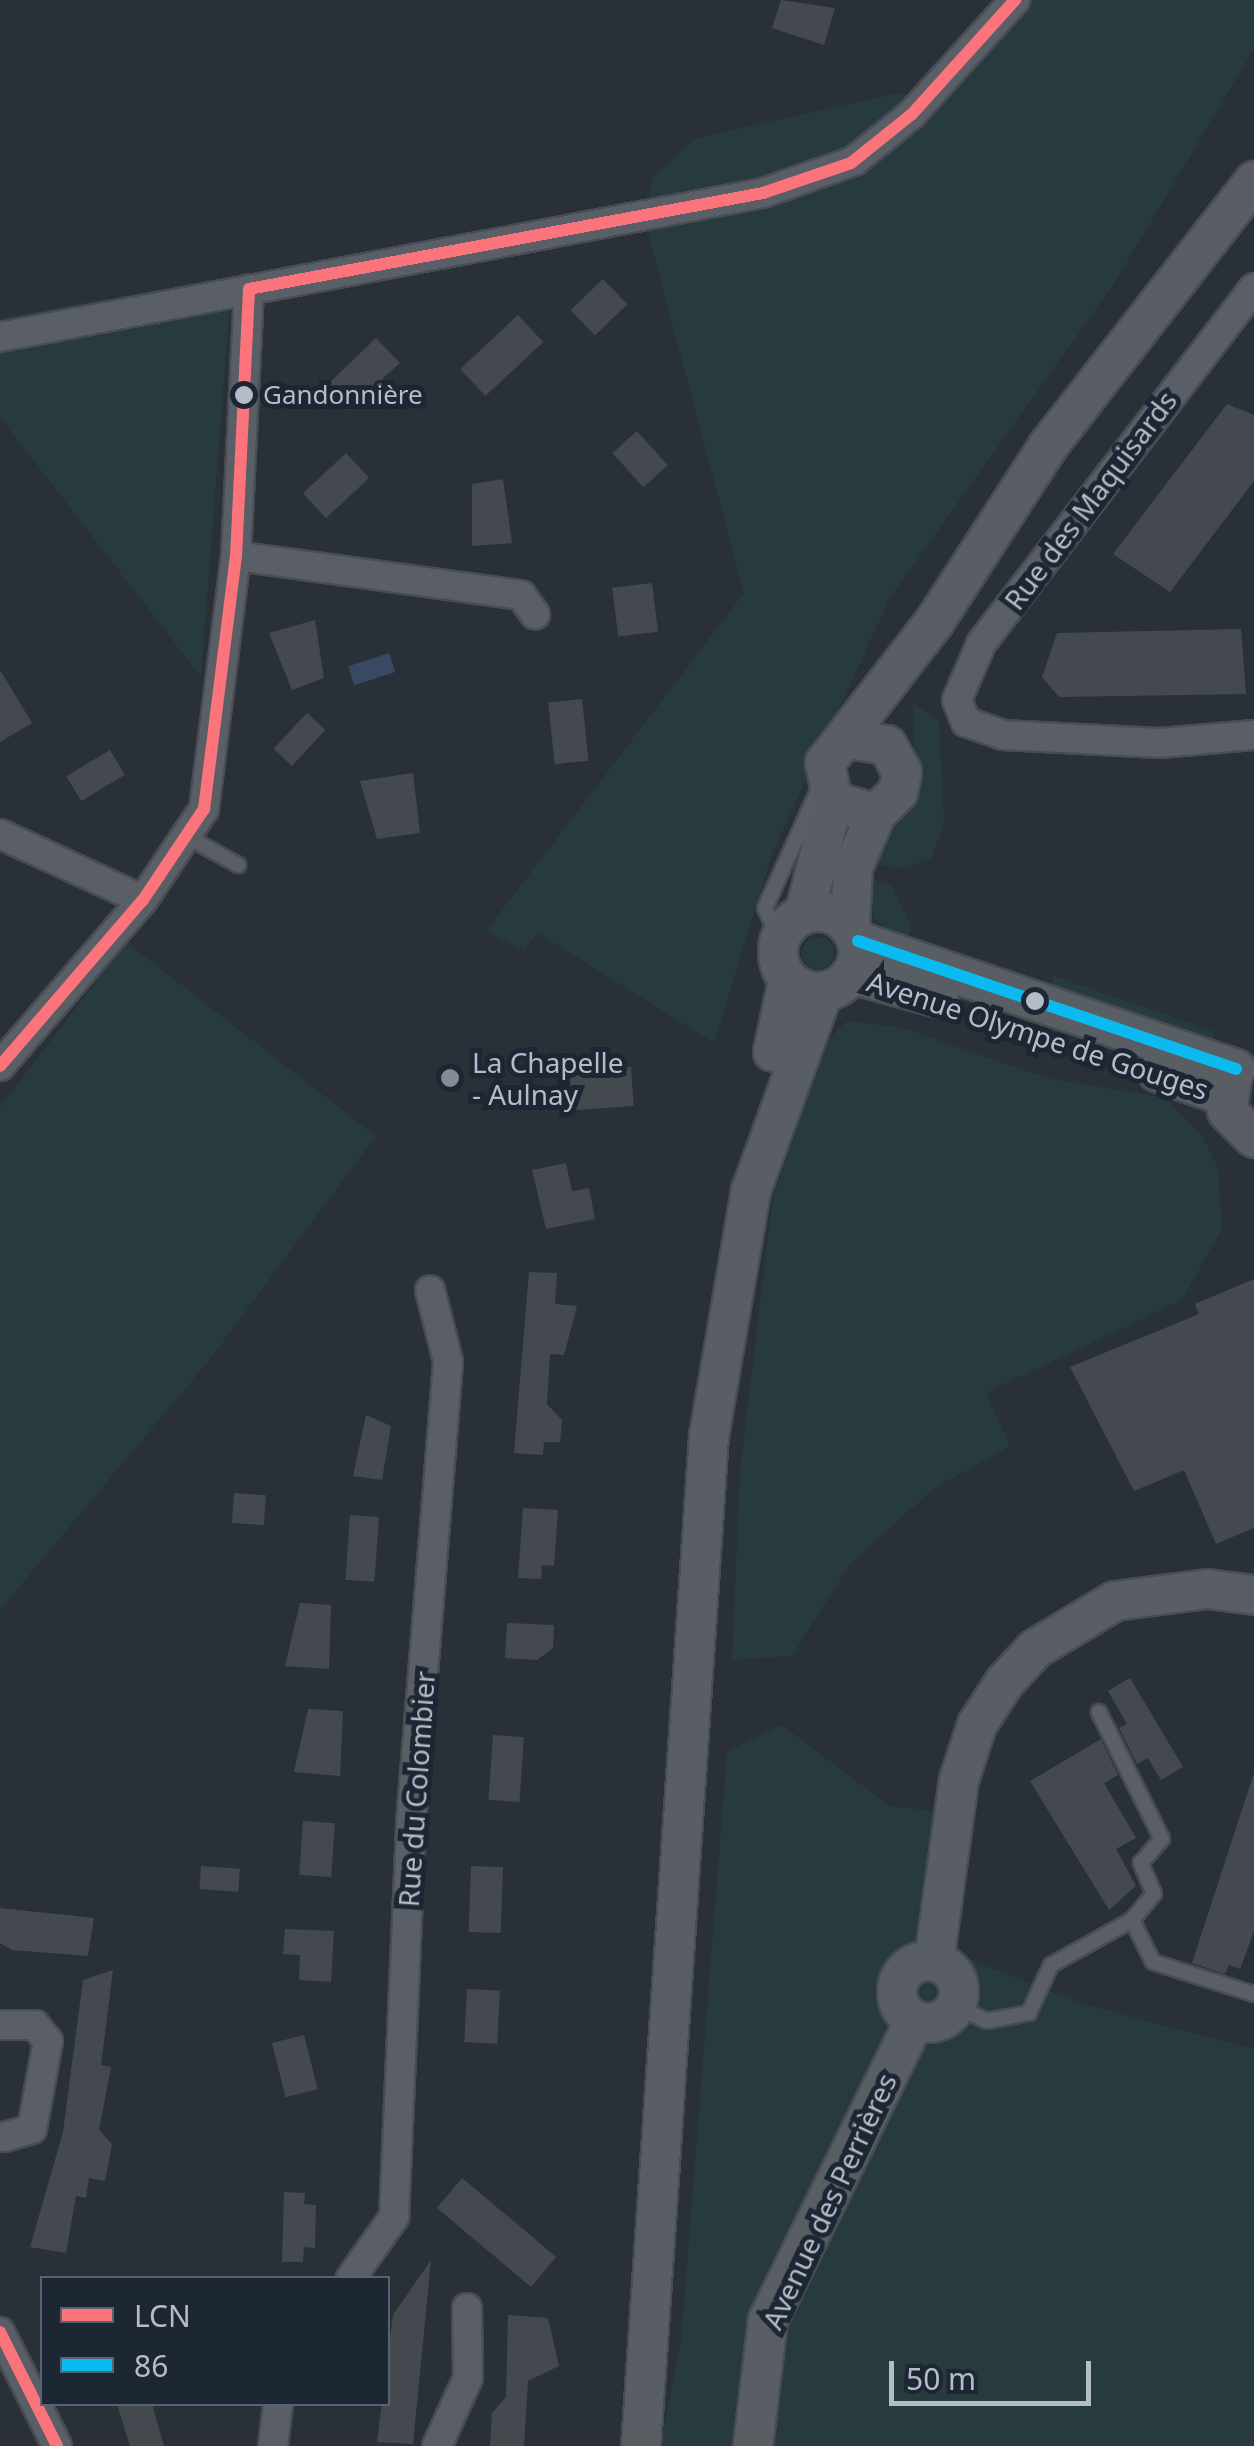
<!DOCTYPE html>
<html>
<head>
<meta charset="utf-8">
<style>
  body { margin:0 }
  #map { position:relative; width:1254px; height:2446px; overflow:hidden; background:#2a3038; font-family:"Noto Sans",sans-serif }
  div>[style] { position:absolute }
  .green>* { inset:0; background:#273a3e; transform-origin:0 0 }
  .round { border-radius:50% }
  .water>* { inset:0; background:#384963; transform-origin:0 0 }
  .building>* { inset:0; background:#444950; transform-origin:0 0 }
  .roads { filter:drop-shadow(2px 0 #484c53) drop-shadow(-2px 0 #484c53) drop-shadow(0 2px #484c53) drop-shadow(0 -2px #484c53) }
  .lane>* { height:14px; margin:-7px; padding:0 7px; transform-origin:7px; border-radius:7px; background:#5a5e66 }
  .street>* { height:28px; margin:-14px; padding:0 14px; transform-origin:14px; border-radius:14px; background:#5a5e66 }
  .secondary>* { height:38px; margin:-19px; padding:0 19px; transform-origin:19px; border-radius:19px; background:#595d64 }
  .secondary>.ring { margin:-19px; padding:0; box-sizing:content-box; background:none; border:38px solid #595d64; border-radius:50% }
  .bus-1>* { height:12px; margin:-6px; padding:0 6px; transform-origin:6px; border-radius:6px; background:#fc747b }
  .bus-2>* { height:12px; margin:-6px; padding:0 6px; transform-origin:6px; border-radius:6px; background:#0bbbef }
  .dots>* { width:28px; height:28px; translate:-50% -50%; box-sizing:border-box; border:5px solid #1d2633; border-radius:50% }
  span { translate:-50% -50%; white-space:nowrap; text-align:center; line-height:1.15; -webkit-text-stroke:10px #1d2633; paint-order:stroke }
  .bus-label { font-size:26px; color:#b4bcc9 }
  .left { translate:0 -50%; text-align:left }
  .street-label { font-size:28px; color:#b4bcc9 }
  .poi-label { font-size:28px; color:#b4bcc9 }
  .legend { position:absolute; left:40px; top:2276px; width:350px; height:130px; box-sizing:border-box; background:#1d2633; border:2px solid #59626f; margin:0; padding:12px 18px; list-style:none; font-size:30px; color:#b4bcc9 }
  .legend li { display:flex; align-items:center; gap:20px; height:50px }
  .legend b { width:50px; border:2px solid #59626f }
  .scale { position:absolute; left:889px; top:2361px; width:202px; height:45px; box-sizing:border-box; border:5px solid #b4bcc9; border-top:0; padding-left:12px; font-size:30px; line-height:35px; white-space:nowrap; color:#b4bcc9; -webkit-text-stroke:8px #1d2633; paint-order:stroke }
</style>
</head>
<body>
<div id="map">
  <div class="green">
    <div style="clip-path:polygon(1031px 0,1254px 0,1254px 49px,1113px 285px,890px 598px,772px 854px,714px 1043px,538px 933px,524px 950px,486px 931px,744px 593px,648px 233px,651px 179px,696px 138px,898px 93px,936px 101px)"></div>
    <div style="clip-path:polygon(232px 276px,201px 677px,0 417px,0 318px)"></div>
    <div style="clip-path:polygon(913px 702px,939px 722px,944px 824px,931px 858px,902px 869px,871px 863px,915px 799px)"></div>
    <div style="clip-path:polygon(869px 879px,890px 884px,912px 927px,906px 942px,873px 918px)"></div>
    <div class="round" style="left:802px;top:937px;width:32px;height:32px"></div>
    <div style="clip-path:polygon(126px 942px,376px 1136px,210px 1359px,0 1610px,0 1107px)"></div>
    <div style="left:1054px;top:976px;width:170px;height:20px;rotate:19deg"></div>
    <div style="clip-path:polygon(847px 1021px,900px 1027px,1047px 1078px,1166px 1098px,1204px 1138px,1218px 1169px,1222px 1229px,1182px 1300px,986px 1393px,1010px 1446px,933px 1489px,850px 1564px,792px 1656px,732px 1660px,740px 1471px,772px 1202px,825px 1042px)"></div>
    <div style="clip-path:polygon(782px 1725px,889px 1806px,944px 1812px,926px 1942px,1083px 2004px,1254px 2049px,1254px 2446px,660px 2446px,681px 2341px,727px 1752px)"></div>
  </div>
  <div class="water">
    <div style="left:389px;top:653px;width:20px;height:43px;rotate:72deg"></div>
  </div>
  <div class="building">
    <div style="clip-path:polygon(781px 0,835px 8px,824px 45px,772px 28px)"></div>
    <div style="left:603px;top:279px;width:35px;height:45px;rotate:46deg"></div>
    <div style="left:518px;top:315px;width:37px;height:79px;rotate:47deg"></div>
    <div style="clip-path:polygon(376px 338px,400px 363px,382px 379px,390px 388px,349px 410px,327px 385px)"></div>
    <div style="clip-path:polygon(1227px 404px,1254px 415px,1254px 481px,1170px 592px,1113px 554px)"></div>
    <div style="left:637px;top:431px;width:46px;height:33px;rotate:48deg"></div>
    <div style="left:346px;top:453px;width:34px;height:59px;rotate:47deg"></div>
    <div style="clip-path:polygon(503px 479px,512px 543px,472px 546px,472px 484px)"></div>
    <div style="left:652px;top:583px;width:49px;height:40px;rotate:83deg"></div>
    <div style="clip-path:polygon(315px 620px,324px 678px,292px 690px,269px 633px)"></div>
    <div style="clip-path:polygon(1241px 629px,1246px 694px,1059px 697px,1042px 677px,1057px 633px)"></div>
    <div style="clip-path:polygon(0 670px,32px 723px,0 742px)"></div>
    <div style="left:582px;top:699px;width:62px;height:34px;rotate:84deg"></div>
    <div style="left:307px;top:713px;width:25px;height:49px;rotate:43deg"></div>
    <div style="left:110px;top:750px;width:29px;height:51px;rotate:59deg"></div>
    <div style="clip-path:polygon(413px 773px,420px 833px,377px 839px,360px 781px)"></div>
    <div style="left:631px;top:1067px;width:39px;height:62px;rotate:86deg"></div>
    <div style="clip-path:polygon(566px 1163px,572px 1191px,589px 1188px,595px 1219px,546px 1229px,532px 1170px)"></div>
    <div style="clip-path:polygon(529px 1272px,557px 1273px,555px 1304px,577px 1306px,564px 1355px,550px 1354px,547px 1404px,562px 1420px,560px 1442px,544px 1442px,543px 1455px,514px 1453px)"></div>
    <div style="clip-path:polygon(1254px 1279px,1254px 1528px,1216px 1544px,1184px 1470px,1134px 1491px,1070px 1367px,1199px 1314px,1195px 1304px)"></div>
    <div style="clip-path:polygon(366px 1415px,391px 1426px,382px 1480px,353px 1476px)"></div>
    <div style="left:234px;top:1493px;width:32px;height:30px;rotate:4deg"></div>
    <div style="clip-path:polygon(523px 1508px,558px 1510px,554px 1566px,542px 1565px,541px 1579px,518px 1578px)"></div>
    <div style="left:350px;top:1515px;width:29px;height:65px;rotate:4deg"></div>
    <div style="clip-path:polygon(300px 1603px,331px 1605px,329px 1669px,285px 1666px)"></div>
    <div style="clip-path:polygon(507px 1623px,554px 1625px,553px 1648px,537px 1660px,505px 1658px)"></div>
    <div style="clip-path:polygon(1130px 1678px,1183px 1767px,1161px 1780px,1148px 1758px,1137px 1764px,1119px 1728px,1127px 1724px,1108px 1691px)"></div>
    <div style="clip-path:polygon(308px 1709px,343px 1711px,340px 1776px,294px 1772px)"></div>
    <div style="left:493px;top:1735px;width:31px;height:65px;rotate:4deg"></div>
    <div style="clip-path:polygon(1101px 1739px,1118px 1775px,1104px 1783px,1136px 1838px,1116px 1849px,1136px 1886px,1109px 1910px,1030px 1781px)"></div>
    <div style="clip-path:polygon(1254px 1773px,1254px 1931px,1240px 1969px,1229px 1965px,1225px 1974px,1192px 1963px)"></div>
    <div style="left:303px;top:1821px;width:32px;height:54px;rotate:4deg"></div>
    <div style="left:201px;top:1866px;width:39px;height:23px;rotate:4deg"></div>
    <div style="left:471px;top:1866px;width:32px;height:66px;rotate:2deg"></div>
    <div style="clip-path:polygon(0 1908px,94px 1918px,88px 1956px,12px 1950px,0 1943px)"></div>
    <div style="clip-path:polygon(285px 1929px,334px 1931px,331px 1982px,299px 1980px,300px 1955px,283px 1954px)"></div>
    <div style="clip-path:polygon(113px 1970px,101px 2065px,111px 2067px,99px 2130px,112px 2144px,105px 2181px,89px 2178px,86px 2198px,76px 2196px,66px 2253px,30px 2247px,63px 2132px,83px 1980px)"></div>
    <div style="left:467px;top:1989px;width:33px;height:53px;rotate:3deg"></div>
    <div style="left:304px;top:2035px;width:56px;height:33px;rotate:76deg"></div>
    <div style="left:462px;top:2178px;width:123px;height:39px;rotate:40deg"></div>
    <div style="clip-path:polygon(284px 2192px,305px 2193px,304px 2204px,316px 2205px,315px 2248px,304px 2247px,303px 2262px,282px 2262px)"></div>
    <div style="clip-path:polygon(431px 2260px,413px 2444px,377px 2442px,393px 2315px)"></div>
    <div style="clip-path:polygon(508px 2315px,548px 2318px,559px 2366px,528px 2381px,524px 2446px,490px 2446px,492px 2413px,506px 2397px)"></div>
    <div style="clip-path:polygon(117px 2404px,152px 2404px,164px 2446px,130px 2446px)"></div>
  </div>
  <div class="roads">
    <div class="lane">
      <div style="left:186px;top:836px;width:60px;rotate:29.1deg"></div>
      <div style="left:780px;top:939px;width:34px;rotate:-116deg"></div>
      <div style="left:765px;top:908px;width:136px;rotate:-65.7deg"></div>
      <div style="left:1132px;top:1920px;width:47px;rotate:63.4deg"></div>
      <div style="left:1153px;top:1962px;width:106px;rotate:17.6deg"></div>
      <div style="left:955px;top:2006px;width:35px;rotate:25deg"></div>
      <div style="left:987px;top:2021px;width:43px;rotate:-10.8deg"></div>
      <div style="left:1029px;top:2013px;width:53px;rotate:-65.4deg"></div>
      <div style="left:1051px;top:1965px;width:93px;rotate:-29.1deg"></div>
      <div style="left:1132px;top:1920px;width:34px;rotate:-50deg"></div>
      <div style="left:1154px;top:1894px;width:34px;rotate:-113deg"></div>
      <div style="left:1141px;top:1863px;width:32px;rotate:-49deg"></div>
      <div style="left:1162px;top:1839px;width:142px;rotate:-116.4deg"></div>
    </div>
    <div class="street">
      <div style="left:1254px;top:288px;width:449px;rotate:127.5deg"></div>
      <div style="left:981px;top:644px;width:61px;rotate:113.2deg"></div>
      <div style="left:957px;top:700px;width:24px;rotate:68deg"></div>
      <div style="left:966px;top:722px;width:39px;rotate:19deg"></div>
      <div style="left:1003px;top:735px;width:157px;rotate:2.9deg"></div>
      <div style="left:1160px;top:743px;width:94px;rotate:-4.9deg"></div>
      <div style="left:0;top:337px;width:776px;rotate:-10.69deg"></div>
      <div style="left:763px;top:193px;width:96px;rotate:-19.4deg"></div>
      <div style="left:854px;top:161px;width:75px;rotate:-39deg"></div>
      <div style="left:912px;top:114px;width:154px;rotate:-47.9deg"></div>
      <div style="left:236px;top:556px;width:288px;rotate:7.8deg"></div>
      <div style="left:521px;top:595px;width:24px;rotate:54deg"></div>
      <div style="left:0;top:834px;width:157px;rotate:24.8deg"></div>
      <div style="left:0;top:1066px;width:219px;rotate:-49.3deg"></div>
      <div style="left:143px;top:900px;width:110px;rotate:-56.2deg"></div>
      <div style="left:204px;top:809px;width:255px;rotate:-82.8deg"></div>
      <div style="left:236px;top:556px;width:267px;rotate:-87.2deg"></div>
      <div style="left:0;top:2025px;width:35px"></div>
      <div style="left:35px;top:2025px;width:21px;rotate:51deg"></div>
      <div style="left:48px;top:2041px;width:89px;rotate:100.3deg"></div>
      <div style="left:32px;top:2129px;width:29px;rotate:164deg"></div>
      <div style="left:351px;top:2278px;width:75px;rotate:-54.8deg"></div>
      <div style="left:394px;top:2217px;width:394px;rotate:-87.5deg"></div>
      <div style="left:411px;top:1823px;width:463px;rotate:-85.4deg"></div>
      <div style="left:448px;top:1361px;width:73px;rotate:-104.2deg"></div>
      <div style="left:0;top:2332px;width:127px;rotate:63.4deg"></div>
      <div style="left:273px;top:2446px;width:42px;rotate:-83.2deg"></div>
      <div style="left:437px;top:2446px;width:75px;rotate:-65.5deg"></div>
      <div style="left:468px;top:2378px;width:70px;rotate:-90.8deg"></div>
    </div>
    <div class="secondary">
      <div style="left:848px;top:739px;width:39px;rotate:9deg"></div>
      <div style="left:887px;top:745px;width:31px;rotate:61deg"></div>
      <div style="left:902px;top:772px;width:20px;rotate:101deg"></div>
      <div style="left:898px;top:792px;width:31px;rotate:135deg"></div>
      <div style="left:876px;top:814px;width:45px;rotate:-163.2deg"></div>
      <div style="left:833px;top:801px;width:39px;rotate:-102deg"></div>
      <div style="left:825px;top:763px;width:180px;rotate:-52.2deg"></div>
      <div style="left:935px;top:621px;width:208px;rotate:-57.1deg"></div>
      <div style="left:1048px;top:446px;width:336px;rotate:-52.1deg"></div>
      <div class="ring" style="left:778px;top:912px;width:42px;height:42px"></div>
      <div style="left:805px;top:912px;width:114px;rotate:-75.8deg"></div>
      <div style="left:850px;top:926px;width:59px;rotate:-87.1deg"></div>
      <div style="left:853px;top:867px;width:58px;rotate:-66.5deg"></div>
      <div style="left:858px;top:941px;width:399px;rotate:18.7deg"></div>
      <div style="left:851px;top:974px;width:91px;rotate:15.3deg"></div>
      <div style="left:773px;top:1052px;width:73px;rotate:-78.1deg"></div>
      <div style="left:1157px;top:1072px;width:72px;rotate:19.4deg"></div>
      <div style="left:1233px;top:1073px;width:38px;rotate:99deg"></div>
      <div style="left:1227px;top:1111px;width:38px;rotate:45deg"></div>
      <div class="ring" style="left:897px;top:1961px;width:24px;height:24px"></div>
      <div style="left:934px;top:1962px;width:184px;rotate:-82.2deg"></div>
      <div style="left:959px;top:1780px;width:58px;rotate:-71.9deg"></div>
      <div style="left:977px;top:1725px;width:50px;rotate:-57.3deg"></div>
      <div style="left:1004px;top:1683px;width:46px;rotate:-47.6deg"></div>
      <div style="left:1035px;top:1649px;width:93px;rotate:-31deg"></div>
      <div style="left:1115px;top:1601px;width:93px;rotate:-7.4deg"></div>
      <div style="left:1207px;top:1589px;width:47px;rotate:7.3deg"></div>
      <div style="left:641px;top:2446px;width:1012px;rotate:-86.15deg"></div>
      <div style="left:709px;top:1436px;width:249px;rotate:-80.3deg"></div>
      <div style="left:751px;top:1191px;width:212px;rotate:-70.1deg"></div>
      <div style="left:753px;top:2446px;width:127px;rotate:-83.2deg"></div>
      <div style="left:768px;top:2320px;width:334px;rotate:-63.9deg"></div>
    </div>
  </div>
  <div class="bus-1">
    <div style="left:249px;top:289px;width:523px;rotate:-10.58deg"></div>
    <div style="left:763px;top:193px;width:93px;rotate:-18.8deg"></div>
    <div style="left:851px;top:163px;width:78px;rotate:-38.8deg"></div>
    <div style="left:912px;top:114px;width:154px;rotate:-47.9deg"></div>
    <div style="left:0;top:1066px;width:219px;rotate:-49.3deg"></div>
    <div style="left:143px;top:900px;width:110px;rotate:-56.2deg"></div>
    <div style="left:204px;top:809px;width:255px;rotate:-82.8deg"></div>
    <div style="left:236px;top:556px;width:267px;rotate:-87.2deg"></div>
    <div style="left:0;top:2332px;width:127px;rotate:63.4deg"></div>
  </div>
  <div class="bus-2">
    <div style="left:858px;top:941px;width:399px;rotate:18.7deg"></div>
  </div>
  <div class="dots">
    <div style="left:244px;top:395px;background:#b4bcc9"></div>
    <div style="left:1035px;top:1001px;background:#b4bcc9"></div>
    <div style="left:450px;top:1078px;background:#848b96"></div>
  </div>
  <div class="bus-label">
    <span class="left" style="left:263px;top:395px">Gandonnière</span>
  </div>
  <div class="street-label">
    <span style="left:1090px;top:500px;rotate:-53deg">Rue des Maquisards</span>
    <span style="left:1038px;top:1035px;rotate:18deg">Avenue Olympe de Gouges</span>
    <span style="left:416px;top:1789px;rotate:-86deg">Rue du Colombier</span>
    <span style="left:829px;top:2201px;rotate:-65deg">Avenue des Perrières</span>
  </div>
  <div class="poi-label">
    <span class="left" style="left:472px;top:1078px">La Chapelle<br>- Aulnay</span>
  </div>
  <ul class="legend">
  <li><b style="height:12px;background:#fc747b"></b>LCN</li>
  <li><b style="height:12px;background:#0bbbef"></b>86</li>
  </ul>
  <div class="scale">50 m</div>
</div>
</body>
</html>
